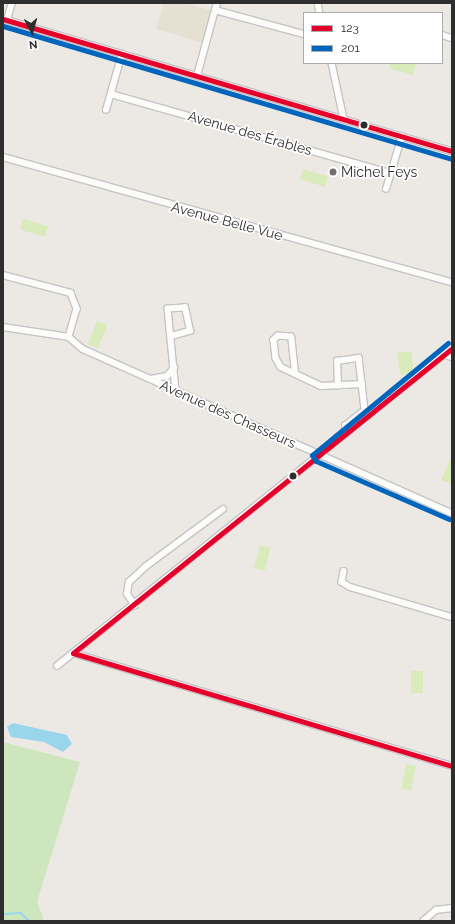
<!DOCTYPE html>
<html>
<head>
<meta charset="utf-8">
<style>
  body { margin:0 }
  #map { position:relative; width:455px; height:924px; overflow:hidden; background:#ece8e4; font-family:Raleway,sans-serif }
  div>[style] { position:absolute }
  .education>* { inset:0; background:#e6e0d3 }
  .green>* { inset:0; background:#cee6be }
  .pitch>* { inset:0; background:#d9eabb; transform-origin:0 0 }
  .water>* { inset:0; background:#99d6ec }
  .stream>* { height:1.5px; margin:-0.75px; padding:0 0.75px; transform-origin:0.75px; border-radius:0.75px; background:#99d6ec }
  .roads { filter:drop-shadow(1px 0 #c5c4c5) drop-shadow(-1px 0 #c5c4c5) drop-shadow(0 1px #c5c4c5) drop-shadow(0 -1px #c5c4c5) }
  .minor>* { height:5.5px; margin:-2.75px; padding:0 2.75px; transform-origin:2.75px; border-radius:2.75px; background:#fcfcfb }
  .bus-1>* { height:5px; margin:-2.5px; padding:0 2.5px; transform-origin:2.5px; border-radius:2.5px; background:#e4002b }
  .bus-2>* { height:5px; margin:-2.5px; padding:0 2.5px; transform-origin:2.5px; border-radius:2.5px; background:#0065bd }
  .dots>* { width:11px; height:11px; translate:-50% -50%; box-sizing:border-box; border:2px solid #fff; border-radius:50% }
  span { translate:-50% -50%; white-space:nowrap; text-align:center; line-height:1.15; -webkit-text-stroke:3.5px #fff; paint-order:stroke }
  .street-label { font-size:14px; color:#2e2e2e }
  .poi-label { font-size:14px; color:#2e2e2e }
  .left { translate:0 -50%; text-align:left }
  .frame { position:absolute; inset:0; border:4px solid #2e2e2e; pointer-events:none }
  .legend { position:absolute; left:303px; top:12px; width:140px; height:52px; box-sizing:border-box; background:#fff; border:1px solid #ababab; margin:0; padding:5px 7px; list-style:none; font-size:12px; color:#2e2e2e }
  .legend li { display:flex; align-items:center; gap:8px; height:20px }
  .legend b { width:20px; border:1px solid #ababab }
  .north { position:absolute; left:12px; top:12px; width:40px; height:40px; -webkit-text-stroke:3px #fff; paint-order:stroke; rotate:174deg; font-size:11px; font-weight:700; line-height:16px; text-align:center; color:#2e2e2e }
  .north::after { content:''; display:block; margin:auto; width:14px; height:18px; background:#2e2e2e; clip-path:polygon(50% 0,100% 100%,50% 72%,0 100%) }
</style>
</head>
<body>
<div id="map">
  <div class="education">
    <div style="clip-path:polygon(164px 3px,186px 3px,212px 11px,203px 43px,156px 29px)"></div>
  </div>
  <div class="green">
    <div style="clip-path:polygon(3px 742px,80px 762px,37px 902px,44px 921px,3px 921px)"></div>
  </div>
  <div class="pitch">
    <div style="clip-path:polygon(390px 63px,412px 63px,416px 64px,413px 75px,389px 68px)"></div>
    <div style="left:303px;top:169px;width:26px;height:11px;rotate:16deg"></div>
    <div style="left:23px;top:219px;width:26px;height:11px;rotate:16deg"></div>
    <div style="left:97px;top:321px;width:11px;height:25px;rotate:22deg"></div>
    <div style="left:411px;top:351px;width:22px;height:14px;rotate:82deg"></div>
    <div style="clip-path:polygon(451px 458px,452px 459px,452px 484px,441px 480px)"></div>
    <div style="left:260px;top:545px;width:11px;height:24px;rotate:15deg"></div>
    <div style="left:411px;top:671px;width:12px;height:22px"></div>
    <div style="left:406px;top:764px;width:10px;height:25px;rotate:11deg"></div>
  </div>
  <div class="water">
    <div style="clip-path:polygon(13px 723px,67px 735px,72px 744px,63px 752px,44px 742px,11px 737px,7px 727px)"></div>
  </div>
  <div class="stream">
    <div style="left:3px;top:914px;width:18px;rotate:-3deg"></div>
    <div style="left:21px;top:913px;width:11px;rotate:45deg"></div>
  </div>
  <div class="roads">
    <div class="minor">
      <div style="left:318px;top:3px;width:10px;rotate:79deg"></div>
      <div style="left:215px;top:10px;width:92px;rotate:15.1deg"></div>
      <div style="left:3px;top:19px;width:468px;rotate:16.4deg"></div>
      <div style="left:7px;top:20px;width:18px;rotate:-74deg"></div>
      <div style="left:442px;top:35px;width:10px;rotate:17deg"></div>
      <div style="left:332px;top:63px;width:57px;rotate:77.9deg"></div>
      <div style="left:197px;top:76px;width:76px;rotate:-74.7deg"></div>
      <div style="left:111px;top:94px;width:290px;rotate:15.8deg"></div>
      <div style="left:106px;top:110px;width:58px;rotate:-74.1deg"></div>
      <div style="left:3px;top:157px;width:466px;rotate:15.6deg"></div>
      <div style="left:386px;top:189px;width:55px;rotate:-73.2deg"></div>
      <div style="left:3px;top:275px;width:70px;rotate:14.8deg"></div>
      <div style="left:71px;top:293px;width:17px;rotate:69deg"></div>
      <div style="left:77px;top:309px;width:29px;rotate:106deg"></div>
      <div style="left:3px;top:327px;width:67px;rotate:8.6deg"></div>
      <div style="left:69px;top:337px;width:18px;rotate:41deg"></div>
      <div style="left:83px;top:349px;width:404px;rotate:24deg"></div>
      <div style="left:171px;top:336px;width:20px;rotate:-15deg"></div>
      <div style="left:190px;top:331px;width:24px;rotate:-102deg"></div>
      <div style="left:185px;top:308px;width:17px;rotate:177deg"></div>
      <div style="left:168px;top:309px;width:81px;rotate:84.4deg"></div>
      <div style="left:444px;top:354px;width:9px;rotate:21deg"></div>
      <div style="left:295px;top:373px;width:36px;rotate:-96deg"></div>
      <div style="left:291px;top:337px;width:13px;rotate:-176deg"></div>
      <div style="left:278px;top:336px;width:6px;rotate:135deg"></div>
      <div style="left:274px;top:340px;width:18px;rotate:84deg"></div>
      <div style="left:276px;top:358px;width:10px;rotate:61deg"></div>
      <div style="left:281px;top:367px;width:44px;rotate:25.4deg"></div>
      <div style="left:321px;top:386px;width:41px;rotate:-2.8deg"></div>
      <div style="left:151px;top:379px;width:16px;rotate:-11deg"></div>
      <div style="left:167px;top:376px;width:11px;rotate:-49deg"></div>
      <div style="left:338px;top:386px;width:25px;rotate:-92deg"></div>
      <div style="left:337px;top:361px;width:22px;rotate:-8deg"></div>
      <div style="left:359px;top:358px;width:52px;rotate:83.4deg"></div>
      <div style="left:365px;top:410px;width:6px;rotate:51deg"></div>
      <div style="left:346px;top:434px;width:8px;rotate:-97deg"></div>
      <div style="left:345px;top:426px;width:26px;rotate:-39deg"></div>
      <div style="left:344px;top:571px;width:11px;rotate:100deg"></div>
      <div style="left:342px;top:582px;width:9px;rotate:32deg"></div>
      <div style="left:350px;top:587px;width:106px;rotate:16.4deg"></div>
      <div style="left:135px;top:606px;width:14px;rotate:-124deg"></div>
      <div style="left:127px;top:594px;width:12px;rotate:-81deg"></div>
      <div style="left:129px;top:582px;width:22px;rotate:-43deg"></div>
      <div style="left:145px;top:567px;width:97px;rotate:-36.6deg"></div>
      <div style="left:73px;top:653px;width:395px;rotate:16.6deg"></div>
      <div style="left:57px;top:666px;width:507px;rotate:-38.84deg"></div>
      <div style="left:423px;top:921px;width:17px;rotate:-40deg"></div>
      <div style="left:436px;top:910px;width:16px;rotate:-7deg"></div>
    </div>
  </div>
  <div class="bus-1">
    <div style="left:3px;top:19px;width:468px;rotate:16.4deg"></div>
    <div style="left:73px;top:653px;width:486px;rotate:-38.8deg"></div>
    <div style="left:73px;top:653px;width:395px;rotate:16.6deg"></div>
  </div>
  <div class="bus-2">
    <div style="left:3px;top:26px;width:466px;rotate:16.5deg"></div>
    <div style="left:448px;top:343px;width:176px;rotate:140.5deg"></div>
    <div style="left:312px;top:455px;width:7px;rotate:56deg"></div>
    <div style="left:316px;top:461px;width:145px;rotate:23.6deg"></div>
  </div>
  <div class="dots">
    <div style="left:364px;top:125px;background:#2e2e2e"></div>
    <div style="left:333px;top:172px;background:#706f6e"></div>
    <div style="left:293px;top:476px;background:#2e2e2e"></div>
  </div>
  <div class="street-label">
    <span style="left:250px;top:133px;rotate:16deg">Avenue des Érables</span>
    <span style="left:227px;top:221px;rotate:15deg">Avenue Belle Vue</span>
    <span style="left:228px;top:414px;rotate:24deg">Avenue des Chasseurs</span>
  </div>
  <div class="poi-label">
    <span class="left" style="left:341px;top:172px">Michel Feys</span>
  </div>
  <div class="frame"></div>
  <ul class="legend">
  <li><b style="height:5px;background:#e4002b"></b>123</li>
  <li><b style="height:5px;background:#0065bd"></b>201</li>
  </ul>
  <div class="north">N</div>
</div>
</body>
</html>
